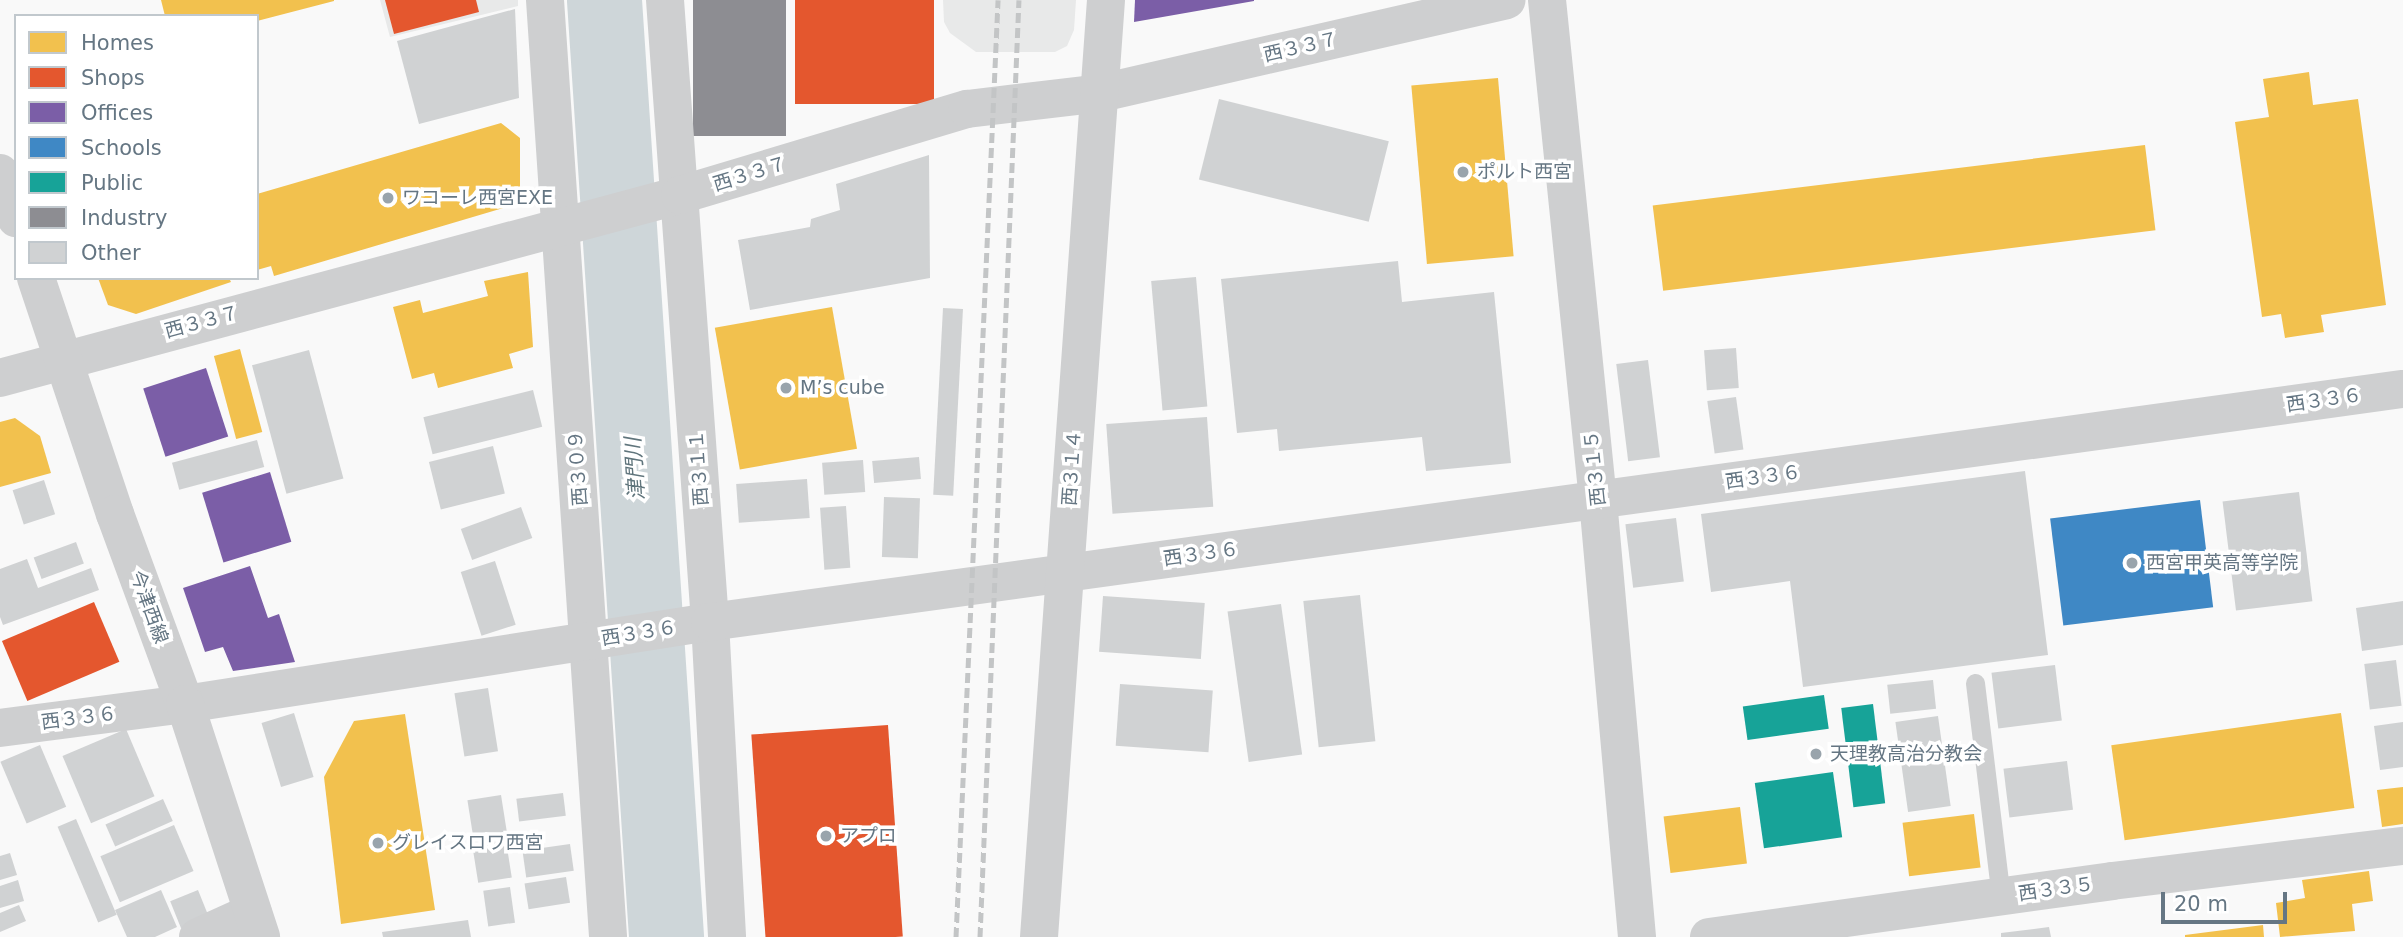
<!DOCTYPE html>
<html>
<head>
<meta charset="utf-8">
<style>
  body { margin:0 }
  #map { position:relative; width:2403px; height:937px; overflow:hidden; background:#f9f9f9; font-family:"DejaVu Sans","Noto Sans JP",sans-serif }
  div>[style] { position:absolute }
  .built>* { inset:0; background:#e8e9e9 }
  .homes>* { inset:0; background:#f2c14e; transform-origin:0 0 }
  .shops>* { inset:0; background:#e4572e; transform-origin:0 0 }
  .offices>* { inset:0; background:#7b5ea7; transform-origin:0 0 }
  .schools>* { inset:0; background:#3f88c5; transform-origin:0 0 }
  .public>* { inset:0; background:#17a398; transform-origin:0 0 }
  .industry>* { inset:0; background:#8d8d92; transform-origin:0 0 }
  .river>* { height:75px; margin:-37.5px; padding:0 37.5px; transform-origin:37.5px; border-radius:37.5px; background:#ced6d9 }
  .building>* { inset:0; background:#d0d2d3; transform-origin:0 0 }
  .service>* { height:19px; margin:-9.5px; padding:0 9.5px; transform-origin:9.5px; border-radius:9.5px; background:#cecfd0 }
  .minor>* { height:38px; margin:-19px; padding:0 19px; transform-origin:19px; border-radius:19px; background:#cecfd0 }
  .tertiary>* { height:38px; margin:-19px; padding:0 19px; transform-origin:19px; border-radius:19px; background:#cecfd0 }
  .rail>* { height:5px; margin-top:-2.5px; transform-origin:0; background:repeating-linear-gradient(90deg,#c3c5c6 0 10px,transparent 0 15px) }
  .dots>* { width:19px; height:19px; translate:-50% -50%; box-sizing:border-box; border:4px solid #fff; border-radius:50% }
  span { translate:-50% -50%; white-space:nowrap; text-align:center; line-height:1.15; -webkit-text-stroke:7px #fff; paint-order:stroke }
  .street-label { font-size:19px; color:#657683 }
  .poi-label { font-size:19px; color:#657683 }
  .left { translate:0 -50%; text-align:left }
  .water-label { font-size:21px; color:#60757c; font-style:italic }
  .legend { position:absolute; left:14px; top:14px; width:245px; height:266px; box-sizing:border-box; background:#fff; border:2px solid #c1c8cd; margin:0; padding:9px 12px; list-style:none; font-size:21px; color:#657683 }
  .legend li { display:flex; align-items:center; gap:14px; height:35px }
  .legend b { width:35px; border:2px solid #c1c8cd }
  .scale { position:absolute; left:2161px; top:892px; width:126px; height:32px; box-sizing:border-box; border:4px solid #657683; border-top:0; padding-left:9px; font-size:21px; line-height:24px; white-space:nowrap; color:#657683; -webkit-text-stroke:5px #fff; paint-order:stroke }
</style>
</head>
<body>
<div id="map">
  <div class="built">
    <div style="clip-path:polygon(380px 0,518px 0,518px 6px,390px 37px)"></div>
    <div style="clip-path:polygon(943px 0,1076px 0,1074px 30px,1067px 46px,1055px 52px,976px 52px,950px 33px,944px 22px)"></div>
  </div>
  <div class="homes">
    <div style="clip-path:polygon(161px 0,334px 0,334px 1px,257px 21px,257px 16px,165px 16px)"></div>
    <div style="clip-path:polygon(2309px 72px,2313px 105px,2358px 99px,2386px 305px,2321px 315px,2324px 332px,2285px 338px,2281px 314px,2262px 317px,2235px 122px,2269px 117px,2263px 79px)"></div>
    <div style="left:1498px;top:78px;width:179px;height:87px;rotate:85deg"></div>
    <div style="clip-path:polygon(501px 123px,520px 138px,520px 203px,274px 276px,271px 266px,257px 270px,257px 194px)"></div>
    <div style="left:2145px;top:145px;width:86px;height:496px;rotate:83deg"></div>
    <div style="clip-path:polygon(528px 272px,533px 347px,509px 354px,513px 368px,438px 388px,434px 373px,412px 379px,393px 307px,420px 300px,423px 313px,488px 296px,484px 281px)"></div>
    <div style="clip-path:polygon(98px 278px,229px 278px,231px 282px,136px 314px,108px 305px)"></div>
    <div style="left:832px;top:307px;width:144px;height:119px;rotate:80deg"></div>
    <div style="left:240px;top:349px;width:86px;height:27px;rotate:75deg"></div>
    <div style="clip-path:polygon(15px 418px,40px 436px,51px 473px,0 487px,0 422px)"></div>
    <div style="left:2341px;top:713px;width:96px;height:232px;rotate:82deg"></div>
    <div style="clip-path:polygon(405px 714px,435px 910px,341px 924px,324px 777px,354px 721px)"></div>
    <div style="clip-path:polygon(2403px 787px,2403px 824px,2382px 827px,2377px 790px)"></div>
    <div style="left:1740px;top:807px;width:57px;height:77px;rotate:83deg"></div>
    <div style="left:1974px;top:814px;width:54px;height:72px;rotate:83deg"></div>
    <div style="clip-path:polygon(2369px 871px,2373px 901px,2352px 904px,2355px 931px,2280px 937px,2276px 903px,2305px 898px,2302px 880px)"></div>
    <div style="clip-path:polygon(2263px 925px,2264px 937px,2185px 937px,2185px 935px)"></div>
  </div>
  <div class="shops">
    <div style="clip-path:polygon(385px 0,476px 0,479px 12px,394px 34px)"></div>
    <div style="left:795px;top:0;width:139px;height:104px"></div>
    <div style="left:94px;top:602px;width:65px;height:100px;rotate:67deg"></div>
    <div style="left:888px;top:725px;width:212px;height:137px;rotate:86deg"></div>
  </div>
  <div class="offices">
    <div style="clip-path:polygon(1135px 0,1254px 0,1254px 1px,1134px 22px)"></div>
    <div style="left:206px;top:368px;width:72px;height:66px;rotate:72deg"></div>
    <div style="left:270px;top:472px;width:73px;height:71px;rotate:73deg"></div>
    <div style="clip-path:polygon(250px 566px,268px 618px,279px 614px,295px 662px,233px 671px,223px 647px,205px 652px,183px 588px)"></div>
  </div>
  <div class="schools">
    <div style="left:2200px;top:500px;width:108px;height:151px;rotate:83deg"></div>
  </div>
  <div class="public">
    <div style="left:1824px;top:695px;width:34px;height:82px;rotate:82deg"></div>
    <div style="left:1873px;top:704px;width:100px;height:32px;rotate:83deg"></div>
    <div style="left:1833px;top:772px;width:66px;height:79px;rotate:82deg"></div>
  </div>
  <div class="industry">
    <div style="left:693px;top:0;width:93px;height:136px"></div>
  </div>
  <div class="river">
    <div style="left:604px;top:0;width:939px;rotate:86.21deg"></div>
  </div>
  <div class="building">
    <div style="clip-path:polygon(515px 9px,519px 98px,419px 124px,397px 41px)"></div>
    <div style="left:1219px;top:99px;width:175px;height:83px;rotate:14deg"></div>
    <div style="clip-path:polygon(929px 155px,930px 278px,750px 310px,738px 240px,810px 227px,811px 219px,840px 210px,836px 184px)"></div>
    <div style="clip-path:polygon(1398px 261px,1402px 302px,1494px 292px,1511px 463px,1426px 471px,1422px 437px,1279px 451px,1277px 429px,1237px 433px,1221px 279px)"></div>
    <div style="left:1196px;top:277px;width:130px;height:45px;rotate:85deg"></div>
    <div style="left:943px;top:308px;width:20px;height:187px;rotate:3deg"></div>
    <div style="left:1736px;top:348px;width:40px;height:32px;rotate:86deg"></div>
    <div style="left:309px;top:350px;width:133px;height:59px;rotate:75deg"></div>
    <div style="left:1648px;top:360px;width:98px;height:32px;rotate:83deg"></div>
    <div style="left:533px;top:390px;width:38px;height:113px;rotate:76deg"></div>
    <div style="left:1736px;top:397px;width:53px;height:29px;rotate:82deg"></div>
    <div style="left:1207px;top:417px;width:90px;height:101px;rotate:86deg"></div>
    <div style="left:257px;top:440px;width:28px;height:88px;rotate:75deg"></div>
    <div style="left:493px;top:446px;width:49px;height:66px;rotate:76deg"></div>
    <div style="left:919px;top:457px;width:22px;height:47px;rotate:85deg"></div>
    <div style="left:863px;top:460px;width:32px;height:41px;rotate:86deg"></div>
    <div style="clip-path:polygon(2025px 471px,2048px 655px,1803px 687px,1790px 581px,1711px 592px,1701px 514px)"></div>
    <div style="left:807px;top:479px;width:39px;height:71px;rotate:86deg"></div>
    <div style="left:44px;top:480px;width:36px;height:33px;rotate:72deg"></div>
    <div style="left:2299px;top:492px;width:110px;height:77px;rotate:83deg"></div>
    <div style="left:884px;top:497px;width:36px;height:60px;rotate:2deg"></div>
    <div style="left:846px;top:506px;width:62px;height:26px;rotate:86deg"></div>
    <div style="left:521px;top:507px;width:33px;height:64px;rotate:70deg"></div>
    <div style="left:1676px;top:518px;width:64px;height:51px;rotate:83deg"></div>
    <div style="left:76px;top:542px;width:23px;height:45px;rotate:70deg"></div>
    <div style="clip-path:polygon(27px 559px,38px 588px,91px 568px,99px 590px,3px 625px,0 617px,0 569px)"></div>
    <div style="left:495px;top:561px;width:67px;height:36px;rotate:72deg"></div>
    <div style="left:1360px;top:595px;width:147px;height:57px;rotate:84deg"></div>
    <div style="left:1103px;top:596px;width:102px;height:56px;rotate:4deg"></div>
    <div style="clip-path:polygon(2403px 601px,2403px 645px,2362px 651px,2356px 608px)"></div>
    <div style="left:1281px;top:604px;width:152px;height:54px;rotate:82deg"></div>
    <div style="left:2396px;top:660px;width:46px;height:32px;rotate:83deg"></div>
    <div style="left:2055px;top:665px;width:56px;height:64px;rotate:83deg"></div>
    <div style="left:1933px;top:680px;width:29px;height:46px;rotate:84deg"></div>
    <div style="left:1120px;top:684px;width:93px;height:62px;rotate:4deg"></div>
    <div style="left:488px;top:688px;width:64px;height:34px;rotate:81deg"></div>
    <div style="left:294px;top:713px;width:67px;height:34px;rotate:73deg"></div>
    <div style="left:1938px;top:716px;width:91px;height:43px;rotate:82deg"></div>
    <div style="clip-path:polygon(2403px 722px,2403px 767px,2380px 770px,2374px 726px)"></div>
    <div style="left:126px;top:729px;width:73px;height:69px;rotate:67deg"></div>
    <div style="left:40px;top:745px;width:67px;height:43px;rotate:67deg"></div>
    <div style="left:2067px;top:761px;width:49px;height:64px;rotate:83deg"></div>
    <div style="left:563px;top:793px;width:23px;height:47px;rotate:83deg"></div>
    <div style="left:501px;top:795px;width:39px;height:34px;rotate:81deg"></div>
    <div style="left:163px;top:799px;width:24px;height:63px;rotate:66deg"></div>
    <div style="left:76px;top:819px;width:104px;height:20px;rotate:67deg"></div>
    <div style="left:174px;top:825px;width:50px;height:80px;rotate:67deg"></div>
    <div style="left:506px;top:841px;width:37px;height:34px;rotate:81deg"></div>
    <div style="left:570px;top:844px;width:27px;height:48px;rotate:82deg"></div>
    <div style="clip-path:polygon(10px 853px,17px 875px,0 880px,0 856px)"></div>
    <div style="left:566px;top:877px;width:26px;height:42px;rotate:81deg"></div>
    <div style="clip-path:polygon(18px 880px,24px 901px,0 908px,0 886px)"></div>
    <div style="left:510px;top:887px;width:36px;height:27px;rotate:82deg"></div>
    <div style="clip-path:polygon(161px 890px,177px 927px,155px 937px,127px 937px,115px 910px)"></div>
    <div style="left:198px;top:890px;width:29px;height:30px;rotate:68deg"></div>
    <div style="clip-path:polygon(19px 905px,26px 921px,0 932px,0 913px)"></div>
    <div style="clip-path:polygon(468px 920px,471px 937px,383px 937px,382px 932px)"></div>
    <div style="clip-path:polygon(2049px 927px,2051px 937px,2001px 937px,2001px 933px)"></div>
  </div>
  <div class="service">
    <div style="left:1975px;top:683px;width:216px;rotate:83.1deg"></div>
  </div>
  <div class="minor">
    <div style="left:545px;top:0;width:939px;rotate:86.15deg"></div>
    <div style="left:665px;top:0;width:624px;rotate:85.86deg"></div>
    <div style="left:710px;top:622px;width:315px;rotate:86.9deg"></div>
    <div style="left:1547px;top:0;width:503px;rotate:84.18deg"></div>
    <div style="left:1598px;top:500px;width:439px;rotate:84.9deg"></div>
    <div style="left:0;top:378px;width:704px;rotate:-15.06deg"></div>
    <div style="left:680px;top:195px;width:300px;rotate:-16.7deg"></div>
    <div style="left:967px;top:109px;width:135px;rotate:-6.8deg"></div>
    <div style="left:1101px;top:93px;width:416px;rotate:-12.9deg"></div>
    <div style="left:0;top:728px;width:187px;rotate:-7.4deg"></div>
    <div style="left:185px;top:704px;width:531px;rotate:-8.88deg"></div>
    <div style="left:710px;top:622px;width:1709px;rotate:-7.84deg"></div>
    <div style="left:198px;top:937px;width:60px;rotate:-24.4deg"></div>
    <div style="left:1039px;top:937px;width:939px;rotate:-85.91deg"></div>
    <div style="left:1709px;top:937px;width:407px;rotate:-7.9deg"></div>
    <div style="left:2112px;top:881px;width:293px;rotate:-6.9deg"></div>
  </div>
  <div class="tertiary">
    <div style="left:0;top:173px;width:48px;rotate:70.4deg"></div>
    <div style="left:36px;top:278px;width:249px;rotate:71.5deg"></div>
    <div style="left:115px;top:514px;width:202px;rotate:69.8deg"></div>
    <div style="left:185px;top:704px;width:245px;rotate:71.9deg"></div>
  </div>
  <div class="rail">
    <div style="left:956px;top:937px;width:938px;rotate:-87.43deg"></div>
    <div style="left:980px;top:937px;width:938px;rotate:-87.62deg"></div>
  </div>
  <div class="dots">
    <div style="left:1463px;top:172px;background:#99a4ac"></div>
    <div style="left:388px;top:198px;background:#99a4ac"></div>
    <div style="left:786px;top:388px;background:#99a4ac"></div>
    <div style="left:2132px;top:563px;background:#99a4ac"></div>
    <div style="left:1816px;top:754px;background:#99a4ac"></div>
    <div style="left:826px;top:836px;background:#99a4ac"></div>
    <div style="left:378px;top:843px;background:#99a4ac"></div>
  </div>
  <div class="street-label">
    <span style="left:1301px;top:47px;rotate:-13deg">西３３７</span>
    <span style="left:750px;top:174px;rotate:-17deg">西３３７</span>
    <span style="left:202px;top:322px;rotate:-15deg">西３３７</span>
    <span style="left:2324px;top:400px;rotate:-8deg">西３３６</span>
    <span style="left:578px;top:468px;rotate:-94deg">西３０９</span>
    <span style="left:699px;top:468px;rotate:-94deg">西３１１</span>
    <span style="left:1072px;top:468px;rotate:-86deg">西３１４</span>
    <span style="left:1595px;top:468px;rotate:-96deg">西３１５</span>
    <span style="left:1763px;top:477px;rotate:-8deg">西３３６</span>
    <span style="left:1201px;top:554px;rotate:-8deg">西３３６</span>
    <span style="left:149px;top:607px;rotate:70deg">今津西線</span>
    <span style="left:639px;top:633px;rotate:-9deg">西３３６</span>
    <span style="left:79px;top:718px;rotate:-7deg">西３３６</span>
    <span style="left:2056px;top:889px;rotate:-8deg">西３３５</span>
  </div>
  <div class="poi-label">
    <span class="left" style="left:1477px;top:172px">ポルト西宮</span>
    <span class="left" style="left:402px;top:198px">ワコーレ西宮EXE</span>
    <span class="left" style="left:800px;top:388px">M’s cube</span>
    <span class="left" style="left:2146px;top:563px">西宮甲英高等学院</span>
    <span class="left" style="left:1830px;top:754px">天理教高治分教会</span>
    <span class="left" style="left:840px;top:836px">アプロ</span>
    <span class="left" style="left:392px;top:843px">グレイスロワ西宮</span>
  </div>
  <div class="water-label">
    <span style="left:635px;top:469px;rotate:-94deg">津門川</span>
  </div>
  <ul class="legend">
  <li><b style="height:19px;background:#f2c14e"></b>Homes</li>
  <li><b style="height:19px;background:#e4572e"></b>Shops</li>
  <li><b style="height:19px;background:#7b5ea7"></b>Offices</li>
  <li><b style="height:19px;background:#3f88c5"></b>Schools</li>
  <li><b style="height:19px;background:#17a398"></b>Public</li>
  <li><b style="height:19px;background:#8d8d92"></b>Industry</li>
  <li><b style="height:19px;background:#d0d2d3"></b>Other</li>
  </ul>
  <div class="scale">20 m</div>
</div>
</body>
</html>
